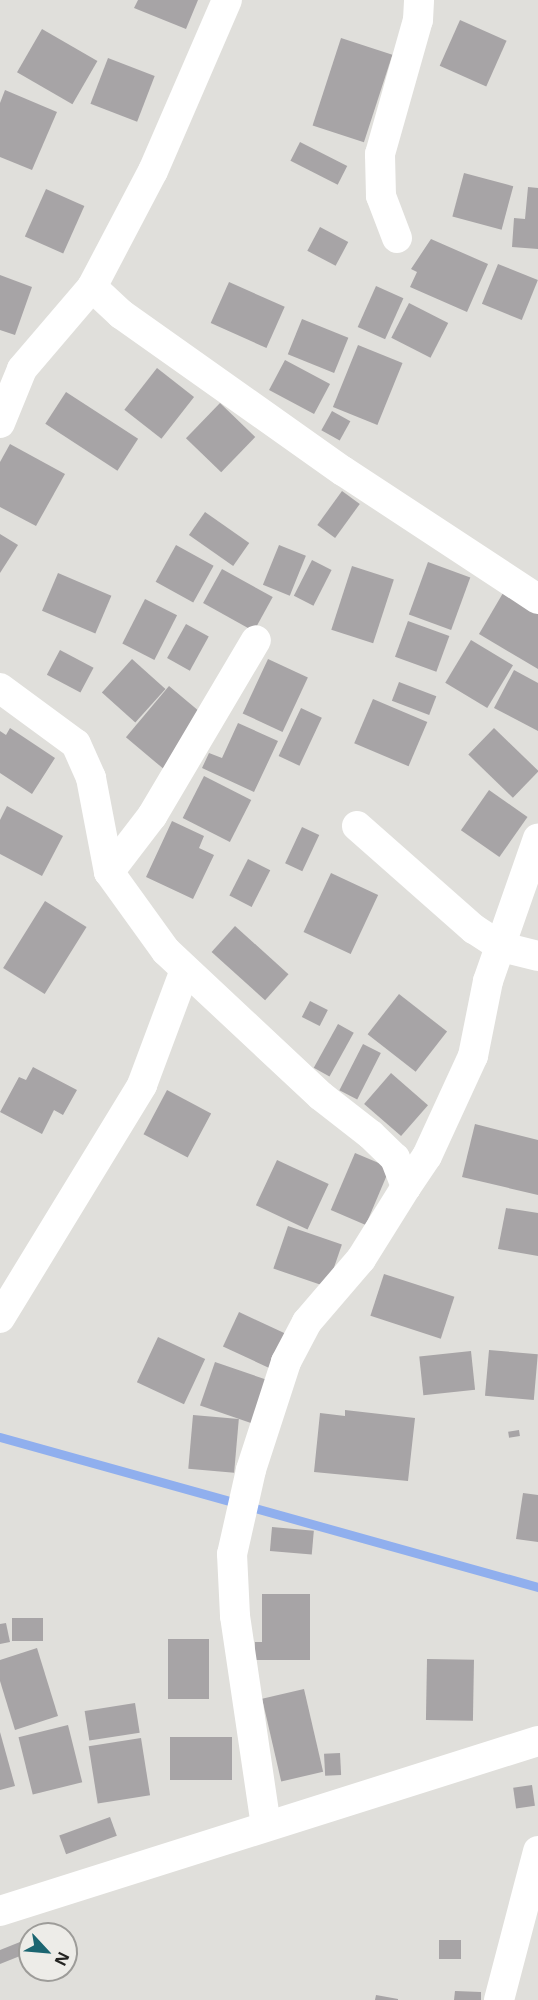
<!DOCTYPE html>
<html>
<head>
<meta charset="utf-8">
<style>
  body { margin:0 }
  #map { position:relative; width:538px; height:2000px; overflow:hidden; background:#e0dfdb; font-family:"Open Sans",sans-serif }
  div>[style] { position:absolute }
  .stream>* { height:9px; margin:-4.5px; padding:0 4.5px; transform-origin:4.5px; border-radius:4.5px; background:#90afee }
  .building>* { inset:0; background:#a7a4a6; transform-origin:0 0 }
  .minor>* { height:30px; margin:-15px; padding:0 15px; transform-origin:15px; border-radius:15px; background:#fff }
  span { translate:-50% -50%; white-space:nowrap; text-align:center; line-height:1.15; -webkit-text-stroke:6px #edece8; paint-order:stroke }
  .north { position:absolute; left:18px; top:1922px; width:60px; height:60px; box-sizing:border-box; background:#edece8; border:2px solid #9d9c99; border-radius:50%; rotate:116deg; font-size:16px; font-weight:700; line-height:24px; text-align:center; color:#242422 }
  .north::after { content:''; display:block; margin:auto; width:21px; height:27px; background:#1b6571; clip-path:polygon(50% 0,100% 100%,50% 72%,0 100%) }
</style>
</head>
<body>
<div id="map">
  <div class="stream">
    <div style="left:0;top:1437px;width:559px;rotate:15.58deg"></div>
  </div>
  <div class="building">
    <div style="clip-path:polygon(138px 0,198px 0,186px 29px,134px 8px)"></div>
    <div style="left:460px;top:20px;width:51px;height:50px;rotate:24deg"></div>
    <div style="left:42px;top:29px;width:64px;height:50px;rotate:30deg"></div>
    <div style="left:341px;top:38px;width:54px;height:92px;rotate:18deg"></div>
    <div style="left:108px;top:58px;width:50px;height:49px;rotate:21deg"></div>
    <div style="clip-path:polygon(5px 90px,57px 112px,32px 170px,0 157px,0 103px)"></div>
    <div style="left:300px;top:142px;width:53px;height:21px;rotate:27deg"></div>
    <div style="left:464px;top:173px;width:51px;height:45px;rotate:15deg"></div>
    <div style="clip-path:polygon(528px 187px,538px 188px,538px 249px,512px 247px,514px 218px,525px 219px)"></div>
    <div style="left:46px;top:189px;width:42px;height:52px;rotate:24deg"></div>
    <div style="left:320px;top:227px;width:32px;height:27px;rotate:28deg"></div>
    <div style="clip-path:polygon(431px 239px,488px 264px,467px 312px,410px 287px,417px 272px,411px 269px)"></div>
    <div style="left:498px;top:264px;width:43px;height:43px;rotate:22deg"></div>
    <div style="clip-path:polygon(0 275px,32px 287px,15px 335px,0 330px)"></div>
    <div style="left:229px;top:282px;width:61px;height:45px;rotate:24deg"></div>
    <div style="left:376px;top:286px;width:30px;height:45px;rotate:24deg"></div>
    <div style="left:409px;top:303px;width:44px;height:39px;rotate:27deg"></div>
    <div style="left:302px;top:319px;width:50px;height:38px;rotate:22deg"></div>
    <div style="left:358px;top:345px;width:48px;height:67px;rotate:22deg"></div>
    <div style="left:285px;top:360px;width:51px;height:34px;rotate:28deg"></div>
    <div style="left:157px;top:368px;width:47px;height:53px;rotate:38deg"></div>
    <div style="left:66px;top:392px;width:86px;height:38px;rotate:33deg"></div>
    <div style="left:220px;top:403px;width:49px;height:49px;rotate:44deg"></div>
    <div style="left:332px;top:411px;width:21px;height:22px;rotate:29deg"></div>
    <div style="clip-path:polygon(10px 444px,65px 474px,36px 526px,0 507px,0 462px)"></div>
    <div style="left:342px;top:491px;width:22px;height:42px;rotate:36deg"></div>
    <div style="left:205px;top:512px;width:54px;height:28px;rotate:35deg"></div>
    <div style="clip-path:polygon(0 534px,18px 545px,0 573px)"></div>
    <div style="left:176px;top:545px;width:43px;height:42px;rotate:29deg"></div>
    <div style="left:279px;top:545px;width:29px;height:43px;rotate:22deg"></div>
    <div style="left:312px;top:560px;width:22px;height:40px;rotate:27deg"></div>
    <div style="left:428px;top:562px;width:45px;height:56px;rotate:20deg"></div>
    <div style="left:352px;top:566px;width:44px;height:67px;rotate:18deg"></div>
    <div style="left:222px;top:569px;width:58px;height:39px;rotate:29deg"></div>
    <div style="left:58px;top:573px;width:58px;height:41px;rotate:23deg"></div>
    <div style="clip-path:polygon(503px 593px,538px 614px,538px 669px,479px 634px)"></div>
    <div style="left:145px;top:599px;width:36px;height:50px;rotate:27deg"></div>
    <div style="left:408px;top:621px;width:44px;height:38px;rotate:20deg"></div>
    <div style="left:186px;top:624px;width:26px;height:39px;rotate:29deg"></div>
    <div style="left:471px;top:640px;width:49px;height:50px;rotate:31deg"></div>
    <div style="left:60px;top:650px;width:38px;height:28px;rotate:28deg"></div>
    <div style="left:132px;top:659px;width:45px;height:45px;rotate:42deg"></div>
    <div style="left:268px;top:659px;width:44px;height:60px;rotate:25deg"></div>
    <div style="clip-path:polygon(514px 670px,538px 683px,538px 731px,494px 708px)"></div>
    <div style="left:399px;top:682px;width:40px;height:20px;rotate:21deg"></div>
    <div style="left:169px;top:686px;width:51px;height:67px;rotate:40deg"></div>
    <div style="left:373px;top:699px;width:59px;height:48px;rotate:23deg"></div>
    <div style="left:301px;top:708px;width:23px;height:53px;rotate:25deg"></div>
    <div style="clip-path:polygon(238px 723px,278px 741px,254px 792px,202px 768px,209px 753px,222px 758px)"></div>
    <div style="clip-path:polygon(10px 728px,55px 758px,32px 794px,0 773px,0 731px,6px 735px)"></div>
    <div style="left:494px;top:728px;width:62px;height:37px;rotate:44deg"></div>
    <div style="left:204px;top:776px;width:53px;height:47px;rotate:27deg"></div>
    <div style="left:489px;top:790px;width:47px;height:49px;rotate:35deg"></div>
    <div style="clip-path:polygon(7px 806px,63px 836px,42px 876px,0 854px,0 820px)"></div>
    <div style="clip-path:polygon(172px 821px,204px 836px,199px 848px,214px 855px,193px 899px,146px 877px)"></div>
    <div style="left:302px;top:827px;width:19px;height:40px;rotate:25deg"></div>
    <div style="left:248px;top:859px;width:25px;height:41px;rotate:27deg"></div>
    <div style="left:331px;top:873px;width:52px;height:65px;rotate:25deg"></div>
    <div style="left:45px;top:901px;width:49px;height:79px;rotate:32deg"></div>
    <div style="left:235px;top:926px;width:72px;height:35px;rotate:42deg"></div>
    <div style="left:399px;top:994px;width:61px;height:51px;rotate:38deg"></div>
    <div style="left:310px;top:1001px;width:20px;height:18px;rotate:27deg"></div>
    <div style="left:338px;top:1024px;width:18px;height:50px;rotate:29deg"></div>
    <div style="left:363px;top:1044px;width:20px;height:52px;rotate:27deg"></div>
    <div style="clip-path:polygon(33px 1067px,77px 1090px,63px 1115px,54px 1110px,42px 1134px,0 1112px,19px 1077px,26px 1080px)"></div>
    <div style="left:391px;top:1073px;width:49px;height:41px;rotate:41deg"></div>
    <div style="left:167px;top:1090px;width:50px;height:50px;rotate:28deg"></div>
    <div style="clip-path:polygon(475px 1124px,538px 1140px,538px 1195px,462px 1177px)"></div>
    <div style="left:355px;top:1153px;width:38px;height:62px;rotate:23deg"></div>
    <div style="left:277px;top:1160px;width:57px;height:50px;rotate:25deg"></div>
    <div style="clip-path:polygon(506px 1208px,538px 1213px,538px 1256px,498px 1249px)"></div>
    <div style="left:288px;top:1226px;width:57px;height:45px;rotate:19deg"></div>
    <div style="left:384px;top:1274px;width:74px;height:44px;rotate:18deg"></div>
    <div style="left:239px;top:1312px;width:54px;height:38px;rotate:25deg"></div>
    <div style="left:158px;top:1337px;width:52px;height:50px;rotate:25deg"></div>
    <div style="left:489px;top:1350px;width:49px;height:46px;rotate:5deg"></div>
    <div style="left:471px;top:1351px;width:39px;height:52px;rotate:84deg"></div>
    <div style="left:215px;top:1362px;width:61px;height:46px;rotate:19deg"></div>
    <div style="clip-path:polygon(345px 1410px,415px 1418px,408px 1481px,314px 1472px,320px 1413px,345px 1416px)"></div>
    <div style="left:193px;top:1415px;width:46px;height:54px;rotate:5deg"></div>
    <div style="left:519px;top:1430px;width:6px;height:11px;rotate:81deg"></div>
    <div style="clip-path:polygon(523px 1493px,538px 1495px,538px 1542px,516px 1539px)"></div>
    <div style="left:272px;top:1527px;width:42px;height:24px;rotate:5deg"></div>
    <div style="clip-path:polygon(262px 1594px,310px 1594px,310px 1660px,255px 1660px,255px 1642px,262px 1642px)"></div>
    <div style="left:12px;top:1618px;width:31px;height:23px"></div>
    <div style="clip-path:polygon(6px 1623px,10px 1642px,0 1644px,0 1624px)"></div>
    <div style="left:168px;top:1639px;width:41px;height:60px"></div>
    <div style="clip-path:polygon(37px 1648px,58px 1716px,15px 1730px,0 1681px,0 1660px)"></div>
    <div style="left:427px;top:1659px;width:47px;height:61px;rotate:1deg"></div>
    <div style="left:304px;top:1689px;width:85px;height:43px;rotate:77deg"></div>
    <div style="left:135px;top:1703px;width:30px;height:51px;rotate:81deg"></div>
    <div style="left:68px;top:1725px;width:59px;height:51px;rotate:76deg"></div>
    <div style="clip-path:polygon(0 1732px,15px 1786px,0 1790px)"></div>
    <div style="left:232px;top:1737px;width:43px;height:62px;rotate:90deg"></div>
    <div style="left:141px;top:1738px;width:58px;height:53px;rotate:81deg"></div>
    <div style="left:340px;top:1753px;width:22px;height:16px;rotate:87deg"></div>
    <div style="left:532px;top:1785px;width:21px;height:19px;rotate:82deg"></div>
    <div style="left:110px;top:1817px;width:20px;height:54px;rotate:70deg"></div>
    <div style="clip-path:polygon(58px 1926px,61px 1934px,39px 1934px)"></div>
    <div style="clip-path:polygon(30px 1938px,30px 1952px,0 1964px,0 1950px)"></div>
    <div style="left:461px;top:1940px;width:19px;height:22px;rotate:90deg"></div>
    <div style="clip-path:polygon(455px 1991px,481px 1992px,481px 2000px,454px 2000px)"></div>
    <div style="clip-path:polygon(376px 1995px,398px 1999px,398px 2000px,375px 2000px)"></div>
  </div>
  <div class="minor">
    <div style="left:397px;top:238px;width:45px;rotate:-110.9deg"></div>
    <div style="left:381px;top:196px;width:42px;rotate:-91.4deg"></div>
    <div style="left:380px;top:154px;width:139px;rotate:-74.2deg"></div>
    <div style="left:418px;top:20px;width:20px;rotate:-87deg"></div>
    <div style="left:92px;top:287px;width:40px;rotate:43deg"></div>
    <div style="left:121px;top:314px;width:272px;rotate:35.3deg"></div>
    <div style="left:343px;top:471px;width:233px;rotate:33.3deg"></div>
    <div style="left:0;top:423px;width:58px;rotate:-67.8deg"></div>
    <div style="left:22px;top:369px;width:108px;rotate:-49.5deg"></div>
    <div style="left:92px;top:287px;width:131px;rotate:-62.3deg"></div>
    <div style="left:153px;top:171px;width:186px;rotate:-66.6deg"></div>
    <div style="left:0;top:688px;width:94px;rotate:36.4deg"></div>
    <div style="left:76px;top:744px;width:37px;rotate:66deg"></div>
    <div style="left:91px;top:778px;width:96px;rotate:79.2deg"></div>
    <div style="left:109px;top:872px;width:97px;rotate:54.2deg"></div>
    <div style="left:166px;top:951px;width:212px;rotate:43.1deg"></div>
    <div style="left:321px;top:1096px;width:63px;rotate:38deg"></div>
    <div style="left:371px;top:1135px;width:33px;rotate:44deg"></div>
    <div style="left:395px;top:1158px;width:31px;rotate:69deg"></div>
    <div style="left:406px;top:1187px;width:85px;rotate:122deg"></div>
    <div style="left:361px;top:1259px;width:83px;rotate:130.6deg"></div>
    <div style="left:307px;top:1322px;width:45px;rotate:117.7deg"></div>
    <div style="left:286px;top:1362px;width:114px;rotate:108deg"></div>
    <div style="left:251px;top:1470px;width:86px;rotate:102.7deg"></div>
    <div style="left:232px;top:1554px;width:62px;rotate:87.2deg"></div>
    <div style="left:235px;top:1616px;width:212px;rotate:81.6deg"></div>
    <div style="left:357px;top:826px;width:156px;rotate:41.4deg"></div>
    <div style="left:474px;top:929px;width:33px;rotate:33deg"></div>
    <div style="left:502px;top:947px;width:37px;rotate:14deg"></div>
    <div style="left:109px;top:872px;width:71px;rotate:-52.5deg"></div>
    <div style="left:152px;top:816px;width:204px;rotate:-59.4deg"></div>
    <div style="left:406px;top:1187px;width:37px;rotate:-56deg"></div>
    <div style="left:427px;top:1156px;width:110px;rotate:-65.3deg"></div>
    <div style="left:473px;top:1056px;width:76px;rotate:-78.7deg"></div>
    <div style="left:488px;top:981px;width:151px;rotate:-70.7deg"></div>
    <div style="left:0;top:1318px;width:273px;rotate:-58.6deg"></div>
    <div style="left:142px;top:1085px;width:123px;rotate:-69.5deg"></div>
    <div style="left:0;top:1911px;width:564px;rotate:-17.54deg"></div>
    <div style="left:499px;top:2000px;width:154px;rotate:-75.3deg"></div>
  </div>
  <div class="north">N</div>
</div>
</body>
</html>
